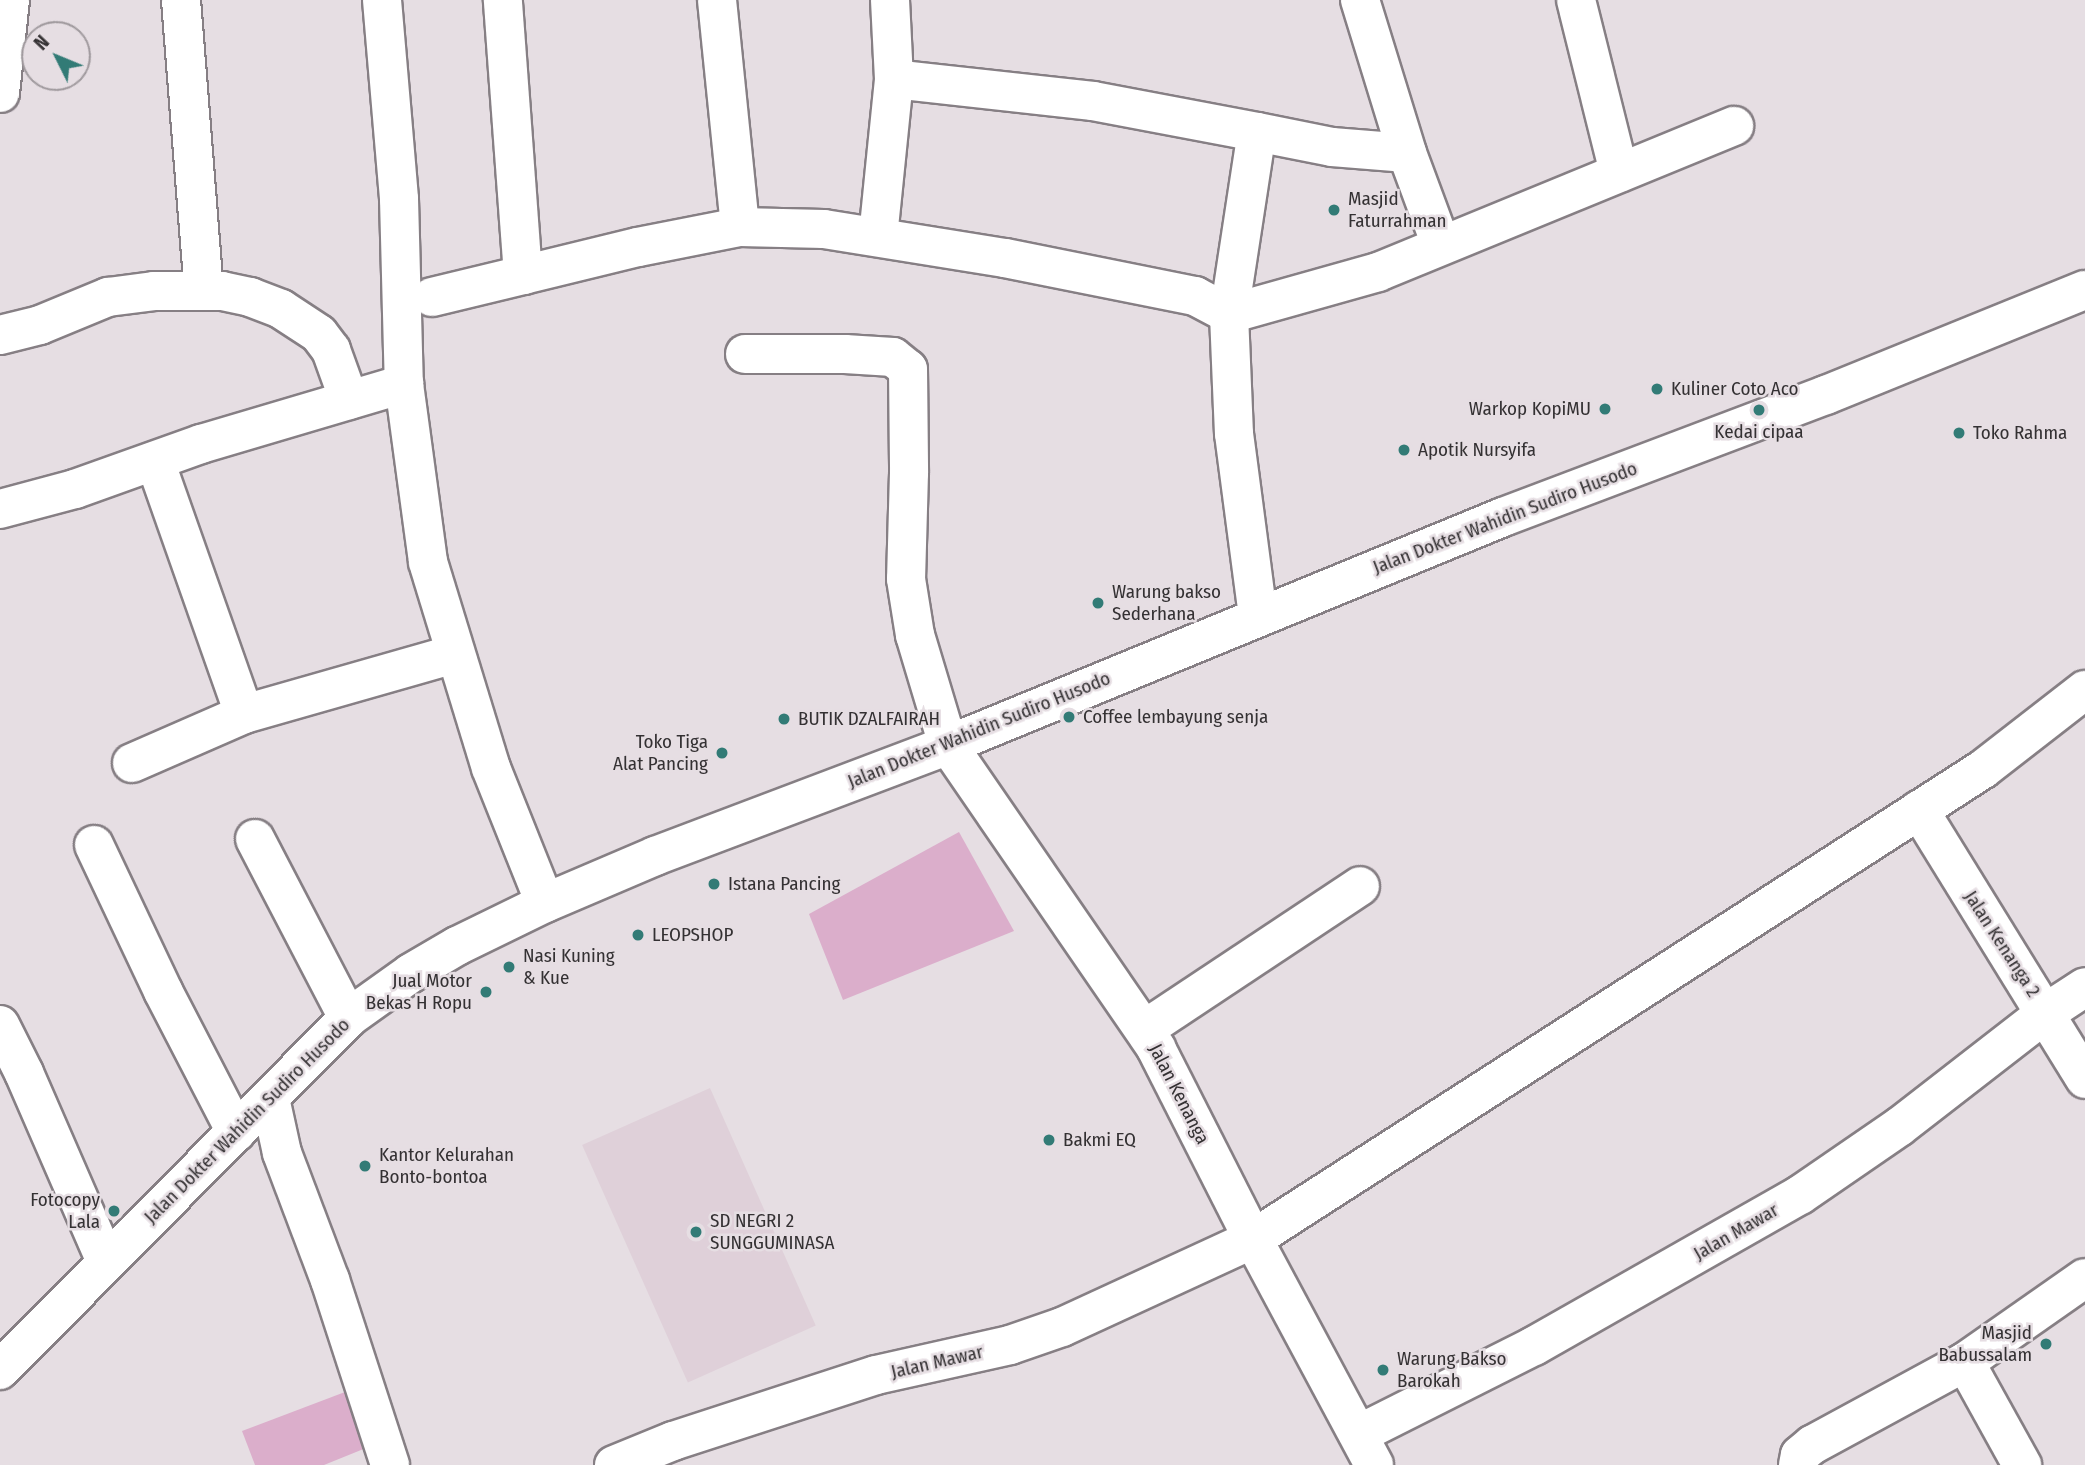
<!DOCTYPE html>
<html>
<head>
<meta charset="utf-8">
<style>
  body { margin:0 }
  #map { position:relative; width:2085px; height:1465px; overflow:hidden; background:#e6dee3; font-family:"Fira Sans Condensed",sans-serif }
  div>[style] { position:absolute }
  .built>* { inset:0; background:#dfd0d9; transform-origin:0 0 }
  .green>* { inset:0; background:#dbaecb }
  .roads { filter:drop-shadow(2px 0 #867f84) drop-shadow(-2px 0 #867f84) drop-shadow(0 2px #867f84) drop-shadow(0 -2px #867f84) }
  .minor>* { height:38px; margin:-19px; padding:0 19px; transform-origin:19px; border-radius:19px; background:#fff }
  .tertiary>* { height:38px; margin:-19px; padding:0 19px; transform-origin:19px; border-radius:19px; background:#fff }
  .dots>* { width:19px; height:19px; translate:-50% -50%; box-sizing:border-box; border:4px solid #e6dee3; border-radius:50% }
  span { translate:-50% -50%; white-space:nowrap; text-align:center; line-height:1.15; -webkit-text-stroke:5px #e6dee3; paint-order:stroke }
  .poi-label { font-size:19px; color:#343133 }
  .left { translate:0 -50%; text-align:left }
  .right { translate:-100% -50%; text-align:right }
  .street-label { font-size:19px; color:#343133 }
  .north { position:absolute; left:21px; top:21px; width:70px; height:70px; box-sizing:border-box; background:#e6dee3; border:2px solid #9f999d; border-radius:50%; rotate:313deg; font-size:19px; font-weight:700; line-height:28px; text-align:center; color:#343133 }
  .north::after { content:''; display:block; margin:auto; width:24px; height:32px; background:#327b76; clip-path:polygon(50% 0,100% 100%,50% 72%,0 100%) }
</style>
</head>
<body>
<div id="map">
  <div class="built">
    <div style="left:710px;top:1088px;width:260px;height:140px;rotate:66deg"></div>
  </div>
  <div class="green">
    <div style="clip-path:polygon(959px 832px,1014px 931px,843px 1000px,809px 914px)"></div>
    <div style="clip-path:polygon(345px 1392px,366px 1448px,324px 1465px,255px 1465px,242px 1431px)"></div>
  </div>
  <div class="roads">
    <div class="minor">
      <div style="left:181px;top:0;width:291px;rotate:85.5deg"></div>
      <div style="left:382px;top:0;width:200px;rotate:85.1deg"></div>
      <div style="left:399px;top:199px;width:185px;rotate:88.5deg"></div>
      <div style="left:404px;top:384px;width:180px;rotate:82.3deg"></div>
      <div style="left:428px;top:562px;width:215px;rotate:73deg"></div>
      <div style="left:491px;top:768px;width:145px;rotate:68.2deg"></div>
      <div style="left:717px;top:0;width:228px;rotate:84.2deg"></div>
      <div style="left:1360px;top:0;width:160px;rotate:72.9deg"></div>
      <div style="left:1407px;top:153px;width:98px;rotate:69.7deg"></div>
      <div style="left:1576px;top:0;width:178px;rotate:76deg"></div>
      <div style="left:0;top:93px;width:94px;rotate:-83.9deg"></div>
      <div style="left:1257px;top:132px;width:76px;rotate:11.3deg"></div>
      <div style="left:1332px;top:147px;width:75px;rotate:4.6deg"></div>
      <div style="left:878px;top:237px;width:159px;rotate:-84.2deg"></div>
      <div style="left:894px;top:79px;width:79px;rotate:-92.9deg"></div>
      <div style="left:523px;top:275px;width:118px;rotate:-13.7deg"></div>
      <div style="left:638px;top:247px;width:104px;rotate:-11.1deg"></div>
      <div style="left:740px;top:227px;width:84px;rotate:1.4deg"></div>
      <div style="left:824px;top:229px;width:183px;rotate:9.1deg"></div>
      <div style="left:1005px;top:258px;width:194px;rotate:11.3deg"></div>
      <div style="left:1195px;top:296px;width:38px;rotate:28deg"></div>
      <div style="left:1229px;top:314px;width:184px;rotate:-81.3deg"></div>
      <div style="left:1257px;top:132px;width:167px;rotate:-169.3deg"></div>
      <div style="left:1093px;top:101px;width:200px;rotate:-173.7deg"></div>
      <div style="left:432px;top:297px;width:94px;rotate:-13.6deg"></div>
      <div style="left:523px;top:275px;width:276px;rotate:-94.2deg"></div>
      <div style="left:0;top:335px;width:41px;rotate:-14deg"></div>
      <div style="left:40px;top:325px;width:74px;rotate:-22.4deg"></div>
      <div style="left:108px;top:297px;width:46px;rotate:-7.4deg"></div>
      <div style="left:154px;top:291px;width:68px"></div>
      <div style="left:222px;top:291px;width:29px;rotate:12deg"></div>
      <div style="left:250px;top:297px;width:33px;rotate:21deg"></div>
      <div style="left:281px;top:309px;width:45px;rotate:33.3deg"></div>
      <div style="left:319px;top:334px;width:20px;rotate:53deg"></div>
      <div style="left:331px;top:350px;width:53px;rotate:70.2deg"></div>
      <div style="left:745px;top:354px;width:100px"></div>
      <div style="left:845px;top:354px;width:48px;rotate:3.6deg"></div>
      <div style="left:893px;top:357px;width:19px;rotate:39deg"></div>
      <div style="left:908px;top:369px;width:104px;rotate:89.4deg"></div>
      <div style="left:909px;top:473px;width:106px;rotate:91.6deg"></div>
      <div style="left:906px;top:579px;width:57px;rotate:80.9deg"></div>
      <div style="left:915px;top:635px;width:115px;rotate:73.3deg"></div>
      <div style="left:948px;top:745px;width:368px;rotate:55.5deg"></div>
      <div style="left:1156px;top:1048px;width:214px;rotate:63.1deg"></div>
      <div style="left:1253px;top:1239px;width:256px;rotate:61.8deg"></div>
      <div style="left:155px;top:461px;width:268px;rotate:70.6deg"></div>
      <div style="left:244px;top:714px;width:219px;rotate:-15.9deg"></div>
      <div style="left:0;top:509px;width:78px;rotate:-14.9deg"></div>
      <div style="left:75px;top:489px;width:134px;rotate:-19.7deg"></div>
      <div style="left:201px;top:444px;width:212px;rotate:-16.5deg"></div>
      <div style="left:1258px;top:616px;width:184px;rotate:-97.5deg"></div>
      <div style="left:1234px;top:434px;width:120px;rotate:-92.4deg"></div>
      <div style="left:1229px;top:314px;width:155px;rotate:-15.7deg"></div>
      <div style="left:1378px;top:272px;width:385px;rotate:-22.3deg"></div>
      <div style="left:132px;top:763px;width:122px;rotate:-23.6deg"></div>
      <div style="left:1919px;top:810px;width:316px;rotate:58.3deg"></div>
      <div style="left:255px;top:839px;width:202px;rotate:62.5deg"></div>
      <div style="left:94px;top:845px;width:161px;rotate:64.7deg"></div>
      <div style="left:163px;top:991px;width:159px;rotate:62.6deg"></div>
      <div style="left:0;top:1025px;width:54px;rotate:63.4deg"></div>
      <div style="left:24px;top:1073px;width:206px;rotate:66.5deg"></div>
      <div style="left:1145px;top:1029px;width:258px;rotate:-33.6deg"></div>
      <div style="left:270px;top:1098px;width:56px;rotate:77.7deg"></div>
      <div style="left:282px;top:1153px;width:136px;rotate:69.3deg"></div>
      <div style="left:330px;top:1280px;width:194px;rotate:72deg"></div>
      <div style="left:1965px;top:1362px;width:118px;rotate:61deg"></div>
      <div style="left:1359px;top:1434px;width:196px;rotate:-26.7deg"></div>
      <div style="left:1534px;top:1346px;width:306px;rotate:-29.6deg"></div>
      <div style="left:1800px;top:1195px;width:120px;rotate:-34.5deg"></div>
      <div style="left:1899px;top:1127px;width:187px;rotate:-37.8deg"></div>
      <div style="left:2047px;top:1012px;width:45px;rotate:-33.3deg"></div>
      <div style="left:614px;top:1465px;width:64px;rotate:-22.1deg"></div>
      <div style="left:673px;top:1441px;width:213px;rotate:-18deg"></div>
      <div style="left:876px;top:1375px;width:137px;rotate:-12.6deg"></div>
      <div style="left:1010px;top:1345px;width:55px;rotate:-19.1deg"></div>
      <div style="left:1062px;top:1327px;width:210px;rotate:-24.7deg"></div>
      <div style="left:1253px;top:1239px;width:868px;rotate:-32.77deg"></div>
      <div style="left:1983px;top:769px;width:129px;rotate:-37.8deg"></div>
      <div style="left:1798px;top:1465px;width:10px;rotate:-79deg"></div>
      <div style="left:1800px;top:1455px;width:16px;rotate:-40deg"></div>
      <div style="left:1812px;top:1445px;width:174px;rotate:-28.5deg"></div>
      <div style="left:1965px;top:1362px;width:146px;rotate:-35deg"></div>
    </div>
    <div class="tertiary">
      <div style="left:0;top:1370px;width:495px;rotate:-45.3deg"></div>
      <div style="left:348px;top:1018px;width:77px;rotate:-35.5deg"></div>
      <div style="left:411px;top:973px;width:53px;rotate:-30.4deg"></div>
      <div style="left:457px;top:946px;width:98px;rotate:-26deg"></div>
      <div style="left:545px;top:903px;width:120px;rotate:-23.1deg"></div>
      <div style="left:655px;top:856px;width:313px;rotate:-20.7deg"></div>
      <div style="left:948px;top:745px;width:600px;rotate:-22.33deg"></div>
      <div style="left:1503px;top:517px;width:345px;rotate:-20.7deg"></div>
      <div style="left:1826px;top:395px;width:279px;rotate:-22.1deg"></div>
    </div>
  </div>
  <div class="dots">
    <div style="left:1334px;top:210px;background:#327b76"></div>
    <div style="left:1657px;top:389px;background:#327b76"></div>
    <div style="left:1605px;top:409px;background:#327b76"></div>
    <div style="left:1759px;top:410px;background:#327b76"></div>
    <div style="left:1959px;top:433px;background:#327b76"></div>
    <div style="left:1404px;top:450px;background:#327b76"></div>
    <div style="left:1098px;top:603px;background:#327b76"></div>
    <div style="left:1069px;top:717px;background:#327b76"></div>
    <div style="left:784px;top:719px;background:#327b76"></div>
    <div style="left:722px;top:753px;background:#327b76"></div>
    <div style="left:714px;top:884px;background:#327b76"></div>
    <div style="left:638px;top:935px;background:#327b76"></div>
    <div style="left:509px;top:967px;background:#327b76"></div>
    <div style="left:486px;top:992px;background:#327b76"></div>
    <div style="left:1049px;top:1140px;background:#327b76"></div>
    <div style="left:365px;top:1166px;background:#327b76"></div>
    <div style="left:114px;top:1211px;background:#327b76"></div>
    <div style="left:696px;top:1232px;background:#327b76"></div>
    <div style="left:2046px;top:1344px;background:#327b76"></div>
    <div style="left:1383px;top:1370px;background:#327b76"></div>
  </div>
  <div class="poi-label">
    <span class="left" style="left:1348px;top:210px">Masjid<br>Faturrahman</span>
    <span class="left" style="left:1671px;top:389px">Kuliner Coto Aco</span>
    <span class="right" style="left:1591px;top:409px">Warkop KopiMU</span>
    <span style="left:1759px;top:432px">Kedai cipaa</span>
    <span class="left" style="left:1973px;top:433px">Toko Rahma</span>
    <span class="left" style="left:1418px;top:450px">Apotik Nursyifa</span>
    <span class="left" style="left:1112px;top:603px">Warung bakso<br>Sederhana</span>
    <span class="left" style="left:1083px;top:717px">Coffee lembayung senja</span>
    <span class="left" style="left:798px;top:719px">BUTIK DZALFAIRAH</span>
    <span class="right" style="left:708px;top:753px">Toko Tiga<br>Alat Pancing</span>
    <span class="left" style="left:728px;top:884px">Istana Pancing</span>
    <span class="left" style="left:652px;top:935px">LEOPSHOP</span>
    <span class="left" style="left:523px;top:967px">Nasi Kuning<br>&amp; Kue</span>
    <span class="right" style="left:472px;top:992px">Jual Motor<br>Bekas H Ropu</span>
    <span class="left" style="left:1063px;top:1140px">Bakmi EQ</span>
    <span class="left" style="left:379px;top:1166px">Kantor Kelurahan<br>Bonto-bontoa</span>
    <span class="right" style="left:100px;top:1211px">Fotocopy<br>Lala</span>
    <span class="left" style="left:710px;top:1232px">SD NEGRI 2<br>SUNGGUMINASA</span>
    <span class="right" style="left:2032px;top:1344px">Masjid<br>Babussalam</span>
    <span class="left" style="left:1397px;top:1370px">Warung Bakso<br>Barokah</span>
  </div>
  <div class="street-label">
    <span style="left:1505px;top:518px;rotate:-21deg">Jalan Dokter Wahidin Sudiro Husodo</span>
    <span style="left:979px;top:730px;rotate:-22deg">Jalan Dokter Wahidin Sudiro Husodo</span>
    <span style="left:2002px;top:944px;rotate:57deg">Jalan Kenanga 2</span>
    <span style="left:1179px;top:1094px;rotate:63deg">Jalan Kenanga</span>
    <span style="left:247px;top:1121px;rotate:-45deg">Jalan Dokter Wahidin Sudiro Husodo</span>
    <span style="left:1736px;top:1232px;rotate:-30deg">Jalan Mawar</span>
    <span style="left:937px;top:1362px;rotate:-13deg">Jalan Mawar</span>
  </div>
  <div class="north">N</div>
</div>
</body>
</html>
